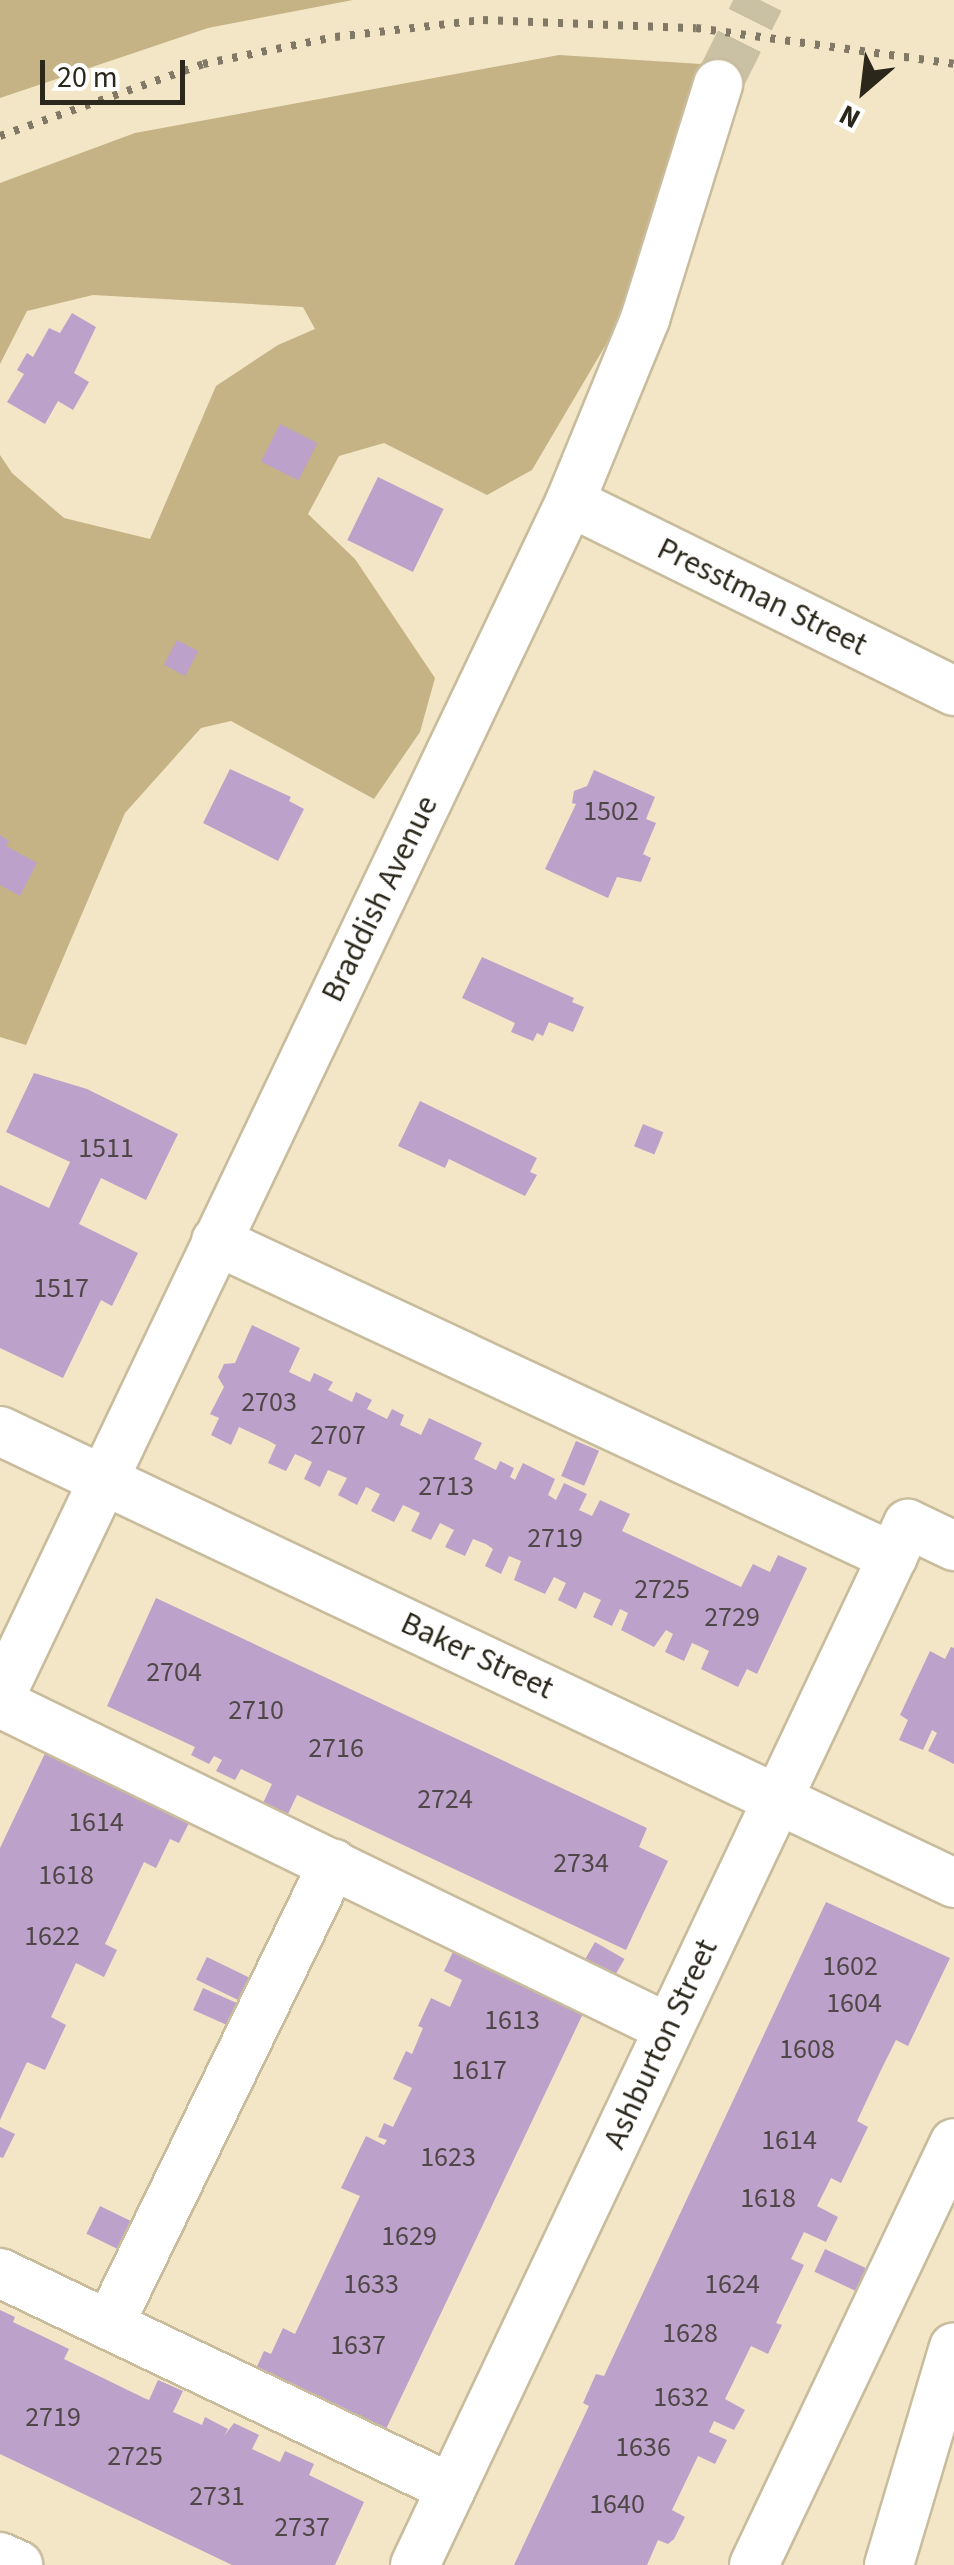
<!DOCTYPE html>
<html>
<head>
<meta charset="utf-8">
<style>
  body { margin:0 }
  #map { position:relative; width:954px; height:2565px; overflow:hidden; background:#f2e6c6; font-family:"Source Sans 3",sans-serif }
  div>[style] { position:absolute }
  .forest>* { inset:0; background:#c5b385 }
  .building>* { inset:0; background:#bca1ca; transform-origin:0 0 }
  .minor-tunnel>* { height:48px; margin-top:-24px; transform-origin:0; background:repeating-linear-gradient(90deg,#cac0a4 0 48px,transparent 0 72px) }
  .roads { filter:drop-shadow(2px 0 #c8bc9d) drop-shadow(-2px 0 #c8bc9d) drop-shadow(0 2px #c8bc9d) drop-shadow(0 -2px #c8bc9d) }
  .minor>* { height:48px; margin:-24px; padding:0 24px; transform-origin:24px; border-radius:24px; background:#fff }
  .rail>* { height:8px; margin-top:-4px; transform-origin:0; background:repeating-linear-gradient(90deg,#817965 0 5px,transparent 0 15px) }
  span { translate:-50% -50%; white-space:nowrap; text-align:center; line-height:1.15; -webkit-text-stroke:9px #fff; paint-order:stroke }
  .number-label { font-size:28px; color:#4f4647 }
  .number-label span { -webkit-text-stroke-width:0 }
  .street-label { font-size:32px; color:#2b271b }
  .north { position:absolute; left:814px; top:40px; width:100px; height:100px; -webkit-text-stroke:8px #fff; paint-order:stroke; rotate:208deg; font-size:28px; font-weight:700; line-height:40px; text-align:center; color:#2b271b }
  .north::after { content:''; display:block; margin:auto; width:35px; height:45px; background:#2b271b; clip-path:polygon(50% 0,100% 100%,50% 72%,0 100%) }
  .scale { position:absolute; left:40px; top:60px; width:145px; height:45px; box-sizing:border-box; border:5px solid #2b271b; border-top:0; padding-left:12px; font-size:30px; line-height:35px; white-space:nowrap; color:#2b271b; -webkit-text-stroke:8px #fff; paint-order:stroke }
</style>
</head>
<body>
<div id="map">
  <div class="forest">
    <div style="clip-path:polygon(0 0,353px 0,208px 28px,0 98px)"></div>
    <div style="clip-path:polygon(559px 55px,701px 64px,618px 324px,532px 470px,487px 495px,384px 443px,339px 456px,308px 514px,355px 559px,435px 678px,420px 732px,374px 799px,231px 721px,201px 728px,125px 813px,26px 1045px,0 1037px,0 455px,12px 473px,64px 518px,150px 539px,216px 386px,278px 345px,315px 329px,303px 307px,93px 295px,27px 311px,0 364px,0 183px,135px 133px)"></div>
  </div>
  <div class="building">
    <div style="clip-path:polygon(72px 313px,96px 327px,74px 373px,89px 382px,73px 410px,58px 401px,45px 424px,7px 402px,24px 374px,17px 370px,27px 353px,33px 357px,49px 328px,60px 333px)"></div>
    <div style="left:280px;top:424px;width:42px;height:42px;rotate:27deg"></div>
    <div style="left:378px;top:477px;width:73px;height:70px;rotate:26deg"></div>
    <div style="left:177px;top:640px;width:24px;height:28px;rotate:28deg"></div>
    <div style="clip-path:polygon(230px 769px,291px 797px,289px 801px,304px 809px,278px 861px,203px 823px)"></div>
    <div style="clip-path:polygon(594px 770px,655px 797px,646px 819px,656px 823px,643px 854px,651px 858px,641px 882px,617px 877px,608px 898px,545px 869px,576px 804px,572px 803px,574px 791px,587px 786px)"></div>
    <div style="clip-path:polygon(0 835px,9px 841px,6px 846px,37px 863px,20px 896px,0 885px)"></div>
    <div style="clip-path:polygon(482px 957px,574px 998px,572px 1002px,584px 1007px,573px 1032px,549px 1022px,543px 1036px,537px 1033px,533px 1041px,511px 1032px,515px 1023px,462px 998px)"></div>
    <div style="clip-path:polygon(34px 1073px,87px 1089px,178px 1134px,146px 1200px,101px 1178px,79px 1224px,138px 1253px,112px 1306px,101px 1300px,63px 1378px,0 1348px,0 1185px,49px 1208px,70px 1162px,6px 1132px)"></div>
    <div style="clip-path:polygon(420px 1101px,537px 1158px,530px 1172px,537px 1175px,525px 1196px,449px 1159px,445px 1168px,398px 1146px)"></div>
    <div style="left:643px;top:1124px;width:22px;height:24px;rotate:22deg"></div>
    <div style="clip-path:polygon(252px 1325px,300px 1348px,289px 1372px,310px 1382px,314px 1373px,333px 1382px,328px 1390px,352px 1402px,356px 1392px,372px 1400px,367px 1409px,387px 1419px,392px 1409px,404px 1415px,400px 1425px,421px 1435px,429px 1418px,482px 1443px,474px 1459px,496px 1470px,500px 1461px,514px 1468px,510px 1477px,515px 1480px,523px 1463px,555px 1479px,548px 1495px,556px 1500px,564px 1483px,587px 1494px,579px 1510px,592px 1516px,600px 1500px,630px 1514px,622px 1531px,741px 1587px,753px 1564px,770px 1572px,778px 1555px,807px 1568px,757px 1674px,747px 1669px,738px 1687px,701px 1669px,709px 1651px,701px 1647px,692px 1643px,684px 1661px,665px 1652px,673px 1634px,666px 1630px,654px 1647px,621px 1630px,628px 1613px,620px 1609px,612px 1626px,593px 1617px,601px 1600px,584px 1592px,576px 1609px,558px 1600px,566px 1583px,554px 1577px,545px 1594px,514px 1580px,521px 1561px,509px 1556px,501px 1574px,485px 1566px,493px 1549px,486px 1544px,473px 1539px,465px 1556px,445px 1547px,454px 1530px,440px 1523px,431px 1540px,411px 1531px,420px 1513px,403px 1505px,394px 1522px,371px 1511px,380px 1494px,366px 1487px,357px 1505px,338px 1495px,347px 1478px,328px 1470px,320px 1487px,304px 1479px,312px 1462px,304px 1458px,295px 1454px,286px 1471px,268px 1463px,276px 1445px,269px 1441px,239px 1427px,231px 1445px,211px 1435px,219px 1418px,210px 1414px,224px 1387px,218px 1377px,224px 1364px,235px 1363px)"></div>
    <div style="left:576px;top:1441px;width:25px;height:38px;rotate:23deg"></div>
    <div style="clip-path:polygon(156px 1598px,647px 1828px,639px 1847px,668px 1861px,626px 1950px,297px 1795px,288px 1814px,279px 1810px,263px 1803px,272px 1784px,241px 1769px,235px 1780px,216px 1771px,222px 1760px,214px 1756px,209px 1764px,191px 1755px,195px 1747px,107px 1706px)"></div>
    <div style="clip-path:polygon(951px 1647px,954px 1648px,954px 1764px,928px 1751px,937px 1733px,932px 1730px,923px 1750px,899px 1740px,908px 1720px,900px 1715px,930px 1651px,945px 1659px)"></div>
    <div style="clip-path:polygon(50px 1743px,193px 1815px,179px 1843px,170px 1839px,156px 1868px,144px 1862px,105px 1944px,117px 1950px,104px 1977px,76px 1963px,51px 2017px,66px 2025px,45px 2070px,27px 2062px,0 2120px,0 1848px)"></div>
    <div style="clip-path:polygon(826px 1902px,950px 1958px,908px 2046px,896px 2040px,881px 2070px,857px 2121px,868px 2127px,841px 2183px,831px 2178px,817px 2206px,838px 2217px,826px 2242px,804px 2232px,791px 2259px,804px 2265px,776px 2323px,782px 2325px,768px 2354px,751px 2346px,725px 2399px,745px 2410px,734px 2430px,714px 2421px,709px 2432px,727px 2440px,715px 2464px,698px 2456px,672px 2510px,685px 2517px,674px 2539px,668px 2544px,658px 2540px,647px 2565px,514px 2565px,589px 2406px,583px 2403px,596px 2374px,604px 2376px)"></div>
    <div style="clip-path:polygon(459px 1939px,589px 2001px,378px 2446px,251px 2380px,264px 2351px,271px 2354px,283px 2328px,295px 2334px,360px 2196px,341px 2188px,366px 2136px,384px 2145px,387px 2140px,378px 2137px,384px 2123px,393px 2127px,412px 2088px,393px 2079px,406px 2051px,412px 2054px,423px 2028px,418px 2026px,431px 1998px,450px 2007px,462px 1980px,444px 1971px)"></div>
    <div style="left:595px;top:1942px;width:34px;height:34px;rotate:30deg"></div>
    <div style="left:207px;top:1957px;width:48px;height:25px;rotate:26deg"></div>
    <div style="left:203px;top:1988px;width:37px;height:24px;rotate:24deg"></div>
    <div style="clip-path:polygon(0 2127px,15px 2134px,3px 2158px,0 2157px)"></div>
    <div style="left:100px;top:2206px;width:41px;height:31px;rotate:26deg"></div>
    <div style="left:825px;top:2249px;width:45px;height:25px;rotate:25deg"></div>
    <div style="clip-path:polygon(0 2310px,15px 2317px,13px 2322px,69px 2349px,64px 2359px,144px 2398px,149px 2400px,158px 2380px,183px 2391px,173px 2412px,202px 2425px,205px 2417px,228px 2429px,224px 2436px,234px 2423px,259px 2435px,252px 2449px,280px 2462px,285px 2451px,314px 2464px,309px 2475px,364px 2502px,335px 2565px,232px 2565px,0 2454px)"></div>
  </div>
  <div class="minor-tunnel">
    <div style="left:718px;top:84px;width:94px;rotate:-63.4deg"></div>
  </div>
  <div class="roads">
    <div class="minor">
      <div style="left:570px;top:502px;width:428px;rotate:26.2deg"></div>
      <div style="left:216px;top:1241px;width:747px;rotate:25.02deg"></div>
      <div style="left:0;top:1431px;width:1056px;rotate:25.35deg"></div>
      <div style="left:0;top:1697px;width:1324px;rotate:-64.5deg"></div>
      <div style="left:570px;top:502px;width:198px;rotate:-67.7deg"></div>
      <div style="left:645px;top:319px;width:246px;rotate:-72.7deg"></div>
      <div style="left:0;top:1703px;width:743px;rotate:25.94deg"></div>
      <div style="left:0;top:2273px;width:500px;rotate:25.5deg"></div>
      <div style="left:109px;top:2325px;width:513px;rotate:-64.08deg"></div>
      <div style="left:0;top:2557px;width:20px;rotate:24deg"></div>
      <div style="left:415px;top:2565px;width:1152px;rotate:-64.66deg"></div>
      <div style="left:908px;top:1524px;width:51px;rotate:25.6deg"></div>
      <div style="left:754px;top:2565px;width:467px;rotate:-64.6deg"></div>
      <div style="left:889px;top:2565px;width:227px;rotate:-73.4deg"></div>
    </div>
  </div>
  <div class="rail">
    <div style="left:0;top:136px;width:215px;rotate:-19.5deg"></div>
    <div style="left:203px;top:64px;width:135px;rotate:-11.6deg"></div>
    <div style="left:335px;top:37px;width:149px;rotate:-6.6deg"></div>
    <div style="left:483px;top:20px;width:213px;rotate:2.2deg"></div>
    <div style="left:696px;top:28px;width:260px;rotate:7.9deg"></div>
  </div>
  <div class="number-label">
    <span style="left:611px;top:811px">1502</span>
    <span style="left:106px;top:1148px">1511</span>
    <span style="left:61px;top:1288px">1517</span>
    <span style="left:269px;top:1402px">2703</span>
    <span style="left:338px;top:1435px">2707</span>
    <span style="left:446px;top:1486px">2713</span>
    <span style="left:555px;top:1538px">2719</span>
    <span style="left:662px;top:1589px">2725</span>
    <span style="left:732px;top:1617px">2729</span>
    <span style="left:174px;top:1672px">2704</span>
    <span style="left:256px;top:1710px">2710</span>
    <span style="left:336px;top:1748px">2716</span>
    <span style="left:445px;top:1799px">2724</span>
    <span style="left:96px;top:1822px">1614</span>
    <span style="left:581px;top:1863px">2734</span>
    <span style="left:66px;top:1875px">1618</span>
    <span style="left:52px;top:1936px">1622</span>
    <span style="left:850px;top:1966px">1602</span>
    <span style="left:854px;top:2003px">1604</span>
    <span style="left:512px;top:2020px">1613</span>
    <span style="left:807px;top:2049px">1608</span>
    <span style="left:479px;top:2070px">1617</span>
    <span style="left:789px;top:2140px">1614</span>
    <span style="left:448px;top:2157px">1623</span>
    <span style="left:768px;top:2198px">1618</span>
    <span style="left:409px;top:2236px">1629</span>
    <span style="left:371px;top:2284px">1633</span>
    <span style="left:732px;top:2284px">1624</span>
    <span style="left:690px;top:2333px">1628</span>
    <span style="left:358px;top:2345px">1637</span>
    <span style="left:681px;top:2397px">1632</span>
    <span style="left:53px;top:2417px">2719</span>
    <span style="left:643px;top:2447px">1636</span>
    <span style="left:135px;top:2456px">2725</span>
    <span style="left:217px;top:2496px">2731</span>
    <span style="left:617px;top:2504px">1640</span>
    <span style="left:302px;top:2527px">2737</span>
  </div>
  <div class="street-label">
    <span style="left:762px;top:597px;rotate:26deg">Presstman Street</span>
    <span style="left:380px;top:899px;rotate:-64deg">Braddish Avenue</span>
    <span style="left:477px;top:1656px;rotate:25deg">Baker Street</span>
    <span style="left:661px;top:2044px;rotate:-65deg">Ashburton Street</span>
  </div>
  <div class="north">N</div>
  <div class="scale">20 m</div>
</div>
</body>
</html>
